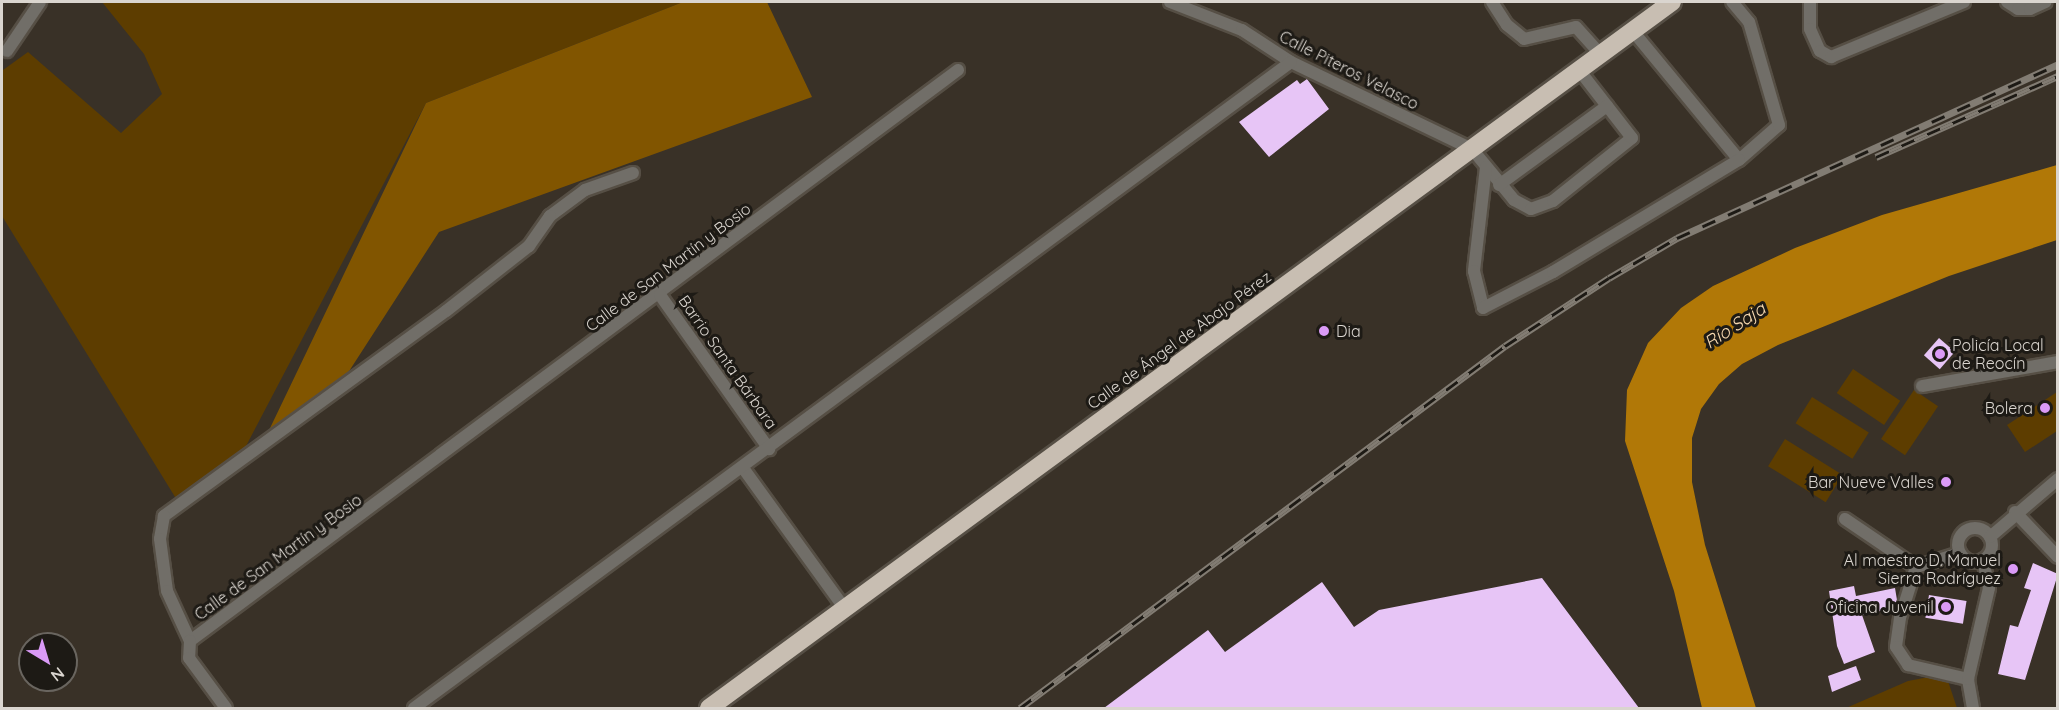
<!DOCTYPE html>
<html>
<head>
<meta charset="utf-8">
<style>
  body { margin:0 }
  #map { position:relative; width:2059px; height:710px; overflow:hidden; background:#393127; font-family:Quicksand,sans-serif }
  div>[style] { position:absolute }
  .green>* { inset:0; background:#5d3d00; transform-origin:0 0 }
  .forest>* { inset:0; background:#815500 }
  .water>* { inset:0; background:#b17807 }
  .building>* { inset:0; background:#e7c5f6; transform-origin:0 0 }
  .roads { filter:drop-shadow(2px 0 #564f45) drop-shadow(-2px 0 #564f45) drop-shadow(0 2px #564f45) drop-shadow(0 -2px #564f45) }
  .street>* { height:12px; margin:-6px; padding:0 6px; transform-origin:6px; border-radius:6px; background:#716e68 }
  .street>.ring { margin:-6px; padding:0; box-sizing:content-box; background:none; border:12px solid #716e68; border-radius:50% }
  .highway>* { height:18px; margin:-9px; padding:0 9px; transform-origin:9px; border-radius:9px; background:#c8beb2 }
  .rail>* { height:7px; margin-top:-3.5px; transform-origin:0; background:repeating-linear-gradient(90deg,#1d1a15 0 14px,#827c73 0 28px); box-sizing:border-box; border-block:2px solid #827c73 }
  .dots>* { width:16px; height:16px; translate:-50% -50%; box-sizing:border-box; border:3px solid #1d1a15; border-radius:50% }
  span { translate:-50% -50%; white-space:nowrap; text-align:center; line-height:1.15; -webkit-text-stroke:6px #1d1a15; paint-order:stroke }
  .street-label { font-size:16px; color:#dad5cf }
  .poi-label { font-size:16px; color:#dad5cf }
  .left { translate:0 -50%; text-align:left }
  .right { translate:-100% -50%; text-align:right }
  .water-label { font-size:18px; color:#f7d9b0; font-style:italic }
  .frame { position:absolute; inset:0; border:3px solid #dad5cf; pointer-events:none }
  .north { position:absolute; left:18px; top:632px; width:60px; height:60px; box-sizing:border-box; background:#1d1a15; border:2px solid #69655f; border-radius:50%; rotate:142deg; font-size:16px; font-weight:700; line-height:24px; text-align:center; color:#dad5cf }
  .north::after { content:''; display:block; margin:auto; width:21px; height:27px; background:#da9af6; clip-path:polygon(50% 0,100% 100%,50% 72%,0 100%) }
</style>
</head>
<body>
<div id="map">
  <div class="green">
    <div style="clip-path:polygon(102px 2px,683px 2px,426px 103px,235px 467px,180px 505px,2px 216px,3px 70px,28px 52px,121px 133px,162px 94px,144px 54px)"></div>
    <div style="left:1853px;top:369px;width:57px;height:29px;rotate:34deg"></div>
    <div style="left:1914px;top:390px;width:29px;height:59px;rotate:34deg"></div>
    <div style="clip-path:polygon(2057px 392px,2057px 431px,2025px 452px,2007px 425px)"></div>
    <div style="left:1812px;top:397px;width:67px;height:31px;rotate:32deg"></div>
    <div style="left:1785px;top:439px;width:68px;height:32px;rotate:32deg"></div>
    <div style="clip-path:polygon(1929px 677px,1947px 678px,1957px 708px,1846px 708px,1908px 681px)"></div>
  </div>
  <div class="forest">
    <div style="clip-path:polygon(683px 2px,767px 2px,812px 97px,439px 232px,344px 379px,260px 449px,426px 103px)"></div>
  </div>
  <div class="water">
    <div style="clip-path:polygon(2057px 165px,2057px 240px,1949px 276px,1778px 345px,1742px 364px,1719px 384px,1701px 409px,1692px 438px,1692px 482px,1705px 545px,1756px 708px,1702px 708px,1674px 591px,1625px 441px,1627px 390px,1648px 343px,1681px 308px,1713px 286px,1795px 248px,1882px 215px)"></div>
  </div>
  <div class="building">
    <div style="clip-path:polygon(1307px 79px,1329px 109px,1269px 157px,1239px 122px,1297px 80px,1300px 84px)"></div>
    <div style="left:1939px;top:338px;width:21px;height:23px;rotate:41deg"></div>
    <div style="clip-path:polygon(2033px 563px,2058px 574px,2025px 680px,1998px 674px,2010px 625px,2018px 627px,2031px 590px,2024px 588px)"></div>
    <div style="clip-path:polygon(1542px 578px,1639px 708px,1104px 708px,1208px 630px,1225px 652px,1322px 582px,1354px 627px,1379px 610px)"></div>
    <div style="clip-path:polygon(1854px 586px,1856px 596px,1895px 588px,1897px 600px,1894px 608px,1862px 615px,1875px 652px,1844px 664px,1837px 646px,1829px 591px)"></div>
    <div style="left:1929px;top:595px;width:38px;height:23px;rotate:9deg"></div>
    <div style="clip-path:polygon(1856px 666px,1861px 680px,1832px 692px,1828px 676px)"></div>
  </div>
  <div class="roads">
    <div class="street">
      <div style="left:1170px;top:2px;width:77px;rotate:21.3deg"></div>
      <div style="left:1242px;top:30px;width:59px;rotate:33.1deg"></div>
      <div style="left:1291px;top:62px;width:201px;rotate:25.7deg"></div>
      <div style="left:1472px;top:149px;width:66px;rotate:50.5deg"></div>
      <div style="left:1514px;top:200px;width:19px;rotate:28deg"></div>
      <div style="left:1531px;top:209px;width:23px;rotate:-20deg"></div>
      <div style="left:1553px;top:201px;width:101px;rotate:-38.6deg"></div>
      <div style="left:1632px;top:138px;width:86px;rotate:-127.9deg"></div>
      <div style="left:1492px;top:2px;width:27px;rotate:57deg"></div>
      <div style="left:1507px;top:25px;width:22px;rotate:39deg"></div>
      <div style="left:1524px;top:39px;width:53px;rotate:-13deg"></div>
      <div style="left:1576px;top:27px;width:36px;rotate:48deg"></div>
      <div style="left:1810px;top:2px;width:27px;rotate:90deg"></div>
      <div style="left:1810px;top:29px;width:24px;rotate:66deg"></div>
      <div style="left:1820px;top:51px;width:13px;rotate:29deg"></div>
      <div style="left:1831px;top:57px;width:144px;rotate:-22.5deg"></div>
      <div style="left:2007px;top:2px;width:13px;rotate:32deg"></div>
      <div style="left:2018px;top:9px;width:12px"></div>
      <div style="left:2030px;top:9px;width:17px;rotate:-24deg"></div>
      <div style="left:1632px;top:30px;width:168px;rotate:50.5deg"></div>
      <div style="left:1739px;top:160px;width:53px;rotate:-41.2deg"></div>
      <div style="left:1779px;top:125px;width:107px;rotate:-106.2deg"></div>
      <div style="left:1749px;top:22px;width:26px;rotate:-130deg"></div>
      <div style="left:7px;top:51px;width:59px;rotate:-56deg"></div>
      <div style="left:1486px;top:167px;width:105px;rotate:96.6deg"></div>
      <div style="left:1474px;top:271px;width:38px;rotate:76deg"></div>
      <div style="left:1483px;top:308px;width:79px;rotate:-27.2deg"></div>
      <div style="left:1553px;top:272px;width:217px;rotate:-31.1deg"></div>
      <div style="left:633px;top:173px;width:51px;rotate:160.5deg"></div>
      <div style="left:585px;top:190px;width:44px;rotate:143.4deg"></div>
      <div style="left:550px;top:216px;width:37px;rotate:125deg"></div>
      <div style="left:529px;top:246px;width:105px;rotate:141.9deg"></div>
      <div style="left:446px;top:311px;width:349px;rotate:144deg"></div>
      <div style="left:164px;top:516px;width:23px;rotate:100deg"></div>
      <div style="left:160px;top:539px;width:52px;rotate:82.3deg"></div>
      <div style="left:167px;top:591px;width:55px;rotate:65.3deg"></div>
      <div style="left:190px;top:641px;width:957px;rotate:-36.63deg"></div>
      <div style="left:1499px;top:185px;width:134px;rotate:-36.2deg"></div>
      <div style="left:660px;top:295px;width:189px;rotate:54.7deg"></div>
      <div style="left:1922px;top:386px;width:138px;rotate:-10deg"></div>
      <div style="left:743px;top:468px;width:174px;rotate:54.1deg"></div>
      <div style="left:2015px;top:512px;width:62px;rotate:46.3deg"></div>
      <div style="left:1845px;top:519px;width:86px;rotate:34.1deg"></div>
      <div class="ring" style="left:1958px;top:528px;width:22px;height:22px"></div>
      <div style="left:1990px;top:537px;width:89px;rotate:-40.5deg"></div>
      <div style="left:1960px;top:553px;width:46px;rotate:162.3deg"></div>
      <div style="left:1916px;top:567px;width:53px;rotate:107.4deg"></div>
      <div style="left:1900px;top:618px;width:29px;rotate:98deg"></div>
      <div style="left:1896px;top:647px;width:22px;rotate:56deg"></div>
      <div style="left:1908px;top:665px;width:62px;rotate:13.1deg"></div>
      <div style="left:190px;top:641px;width:17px;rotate:93deg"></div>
      <div style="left:189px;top:658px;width:62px;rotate:53.5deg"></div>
      <div style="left:414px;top:708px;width:1089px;rotate:-36.38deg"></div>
      <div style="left:1973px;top:708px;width:29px;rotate:-100deg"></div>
      <div style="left:1968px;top:679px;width:93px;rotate:-77deg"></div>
      <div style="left:1989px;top:588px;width:29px;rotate:-102deg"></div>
    </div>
    <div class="highway">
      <div style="left:709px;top:708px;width:1194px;rotate:-36.25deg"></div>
    </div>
  </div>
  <div class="rail">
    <div style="left:1876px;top:157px;width:199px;rotate:-24deg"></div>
    <div style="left:1020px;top:708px;width:605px;rotate:-36.74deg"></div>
    <div style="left:1505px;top:346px;width:124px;rotate:-33.2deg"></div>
    <div style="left:1609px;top:278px;width:79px;rotate:-30.5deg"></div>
    <div style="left:1677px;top:238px;width:419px;rotate:-24.5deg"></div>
  </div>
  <div class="dots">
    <div style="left:1324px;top:331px;background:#da9af6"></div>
    <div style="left:1940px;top:354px;background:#da9af6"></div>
    <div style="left:2045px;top:408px;background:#da9af6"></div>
    <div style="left:1946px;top:482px;background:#da9af6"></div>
    <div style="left:2013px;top:569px;background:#da9af6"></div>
    <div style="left:1946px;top:607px;background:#da9af6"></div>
  </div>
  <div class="street-label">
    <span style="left:1349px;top:70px;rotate:27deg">Calle Piteros Velasco</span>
    <span style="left:668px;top:267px;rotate:-37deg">Calle de San Martín y Bosio</span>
    <span style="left:1179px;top:340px;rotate:-36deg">Calle de Ángel de Abajo Pérez</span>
    <span style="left:728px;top:362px;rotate:55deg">Barrio Santa Bárbara</span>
    <span style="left:278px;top:557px;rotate:-36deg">Calle de San Martín y Bosio</span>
  </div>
  <div class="poi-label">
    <span class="left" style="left:1336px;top:331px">Dia</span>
    <span class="left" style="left:1952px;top:354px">Policía Local<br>de Reocín</span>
    <span class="right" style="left:2033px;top:408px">Bolera</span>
    <span class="right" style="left:1934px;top:482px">Bar Nueve Valles</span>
    <span class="right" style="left:2001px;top:569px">Al maestro D. Manuel<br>Sierra Rodríguez</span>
    <span class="right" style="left:1934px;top:607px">Oficina Juvenil</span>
  </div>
  <div class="water-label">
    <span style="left:1735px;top:326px;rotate:-33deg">Río Saja</span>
  </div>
  <div class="frame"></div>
  <div class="north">N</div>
</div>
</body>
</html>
